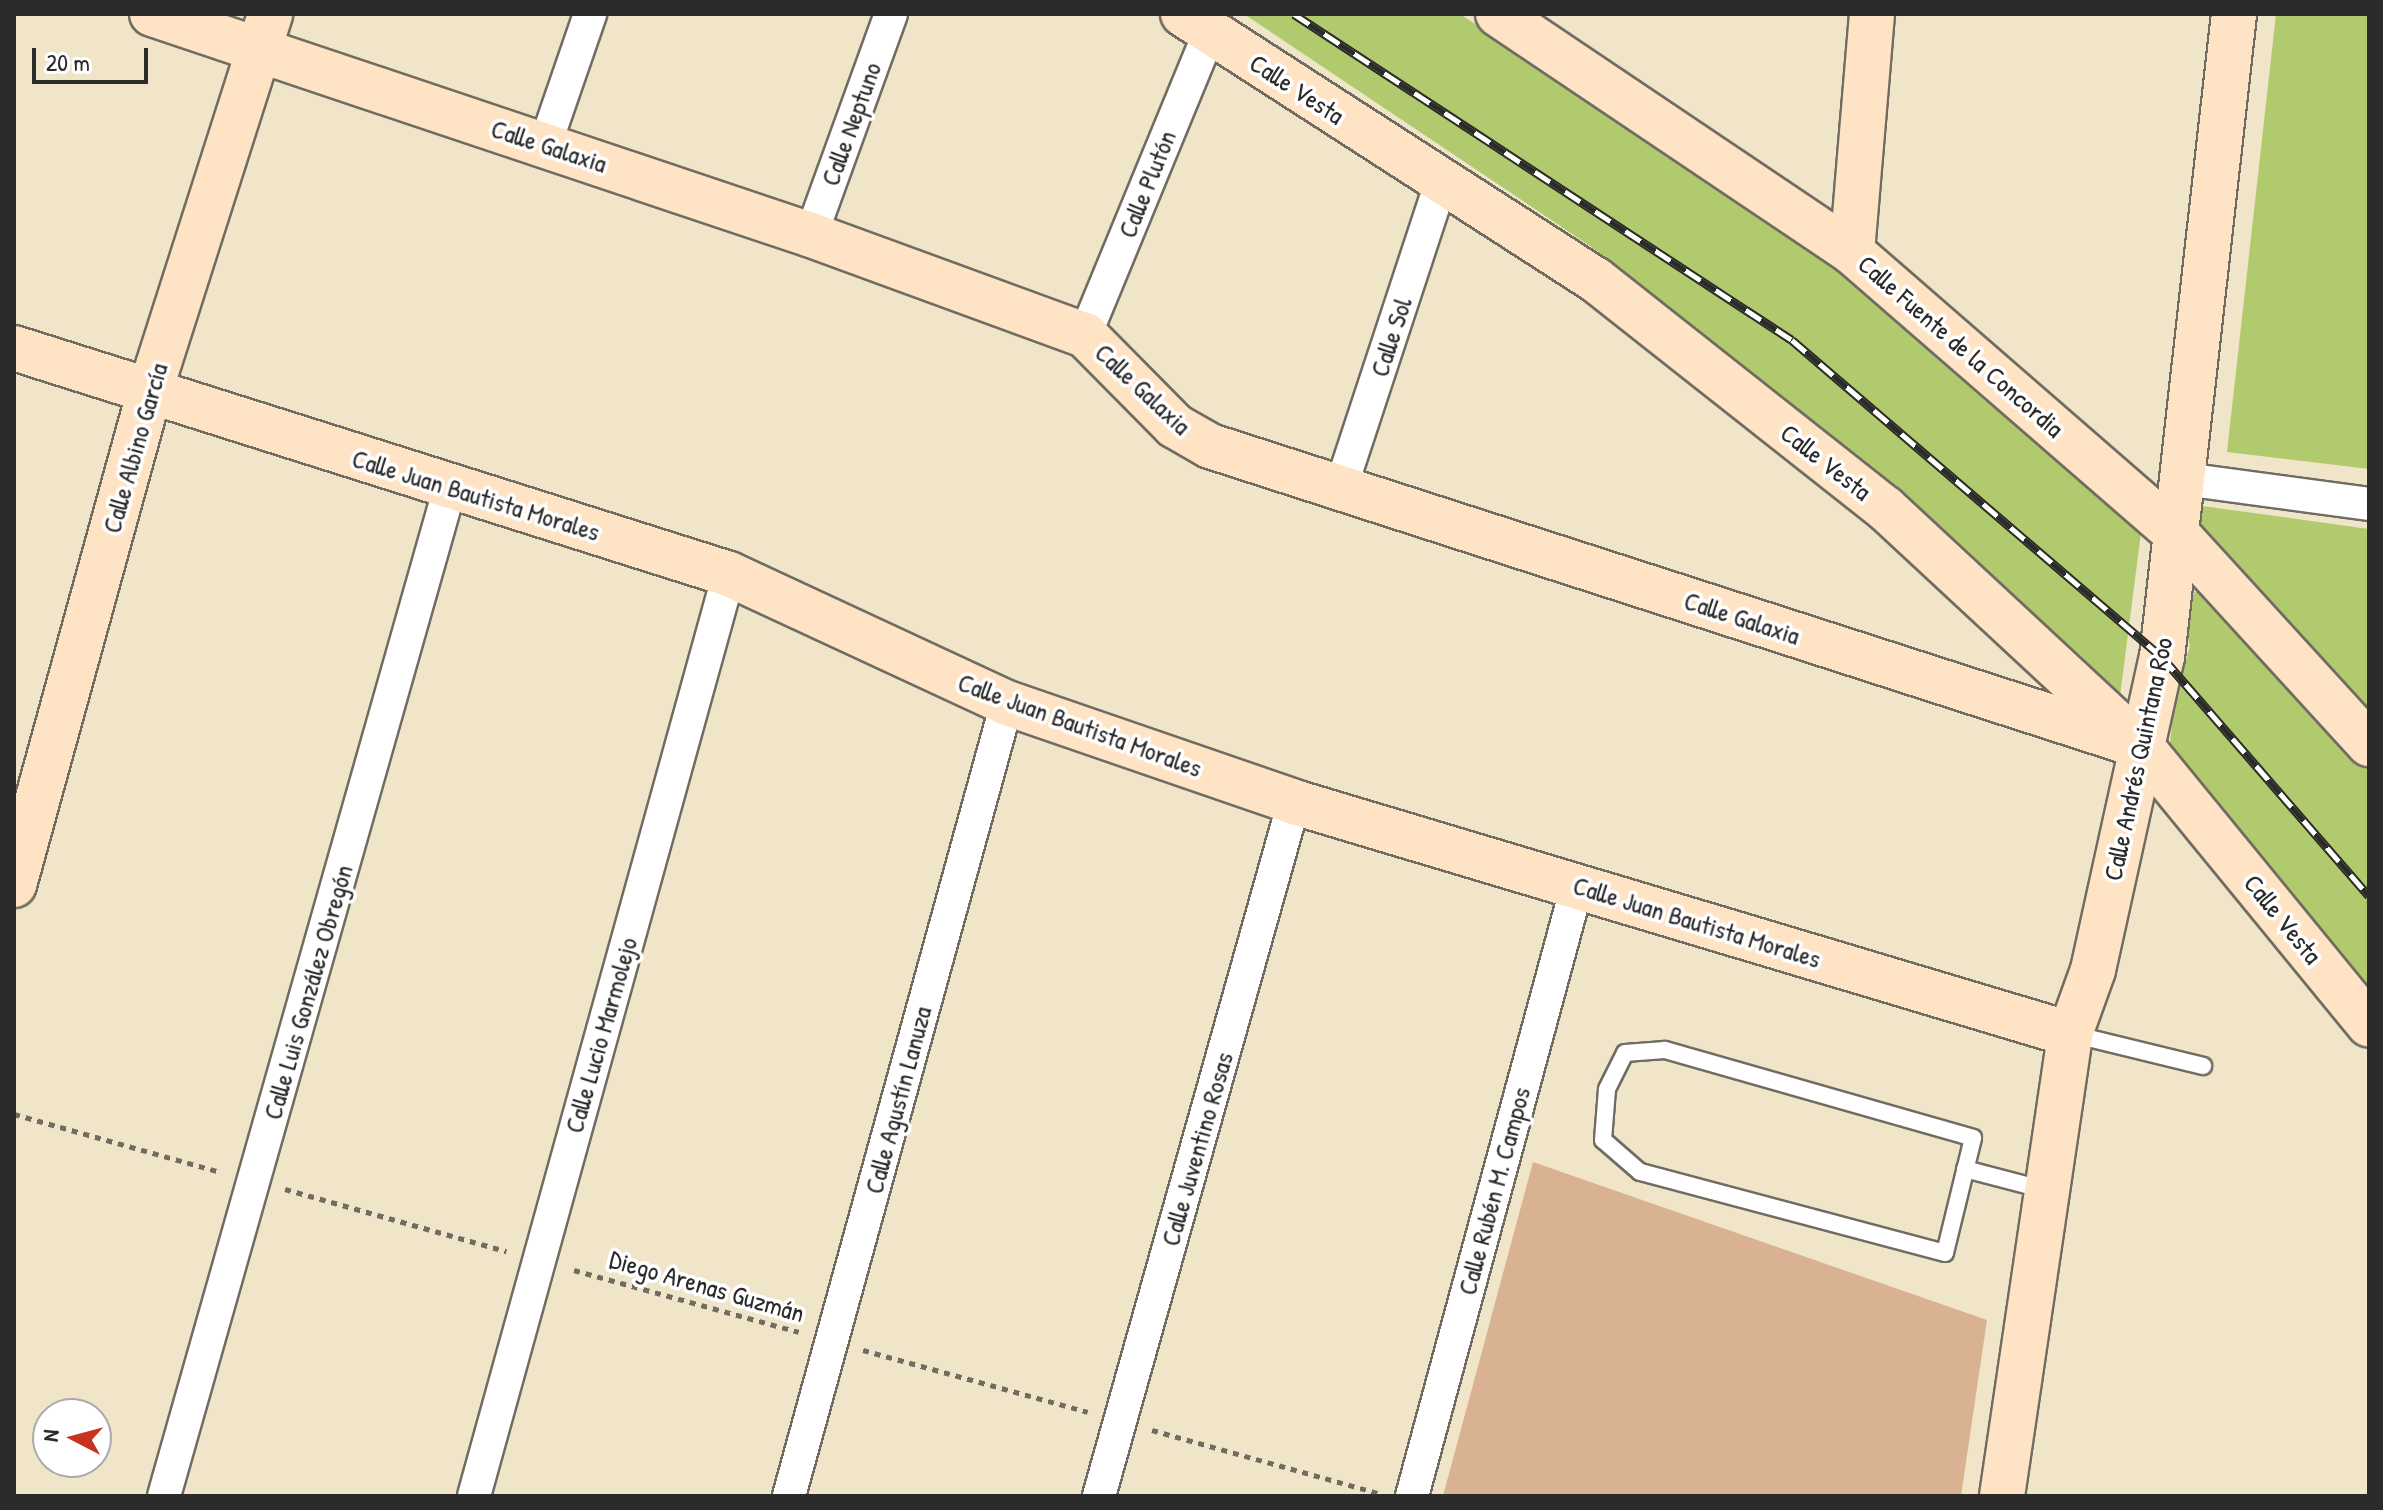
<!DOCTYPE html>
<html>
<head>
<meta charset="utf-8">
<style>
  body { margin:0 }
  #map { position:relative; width:2383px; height:1510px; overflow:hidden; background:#f0e5c8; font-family:"Patrick Hand",sans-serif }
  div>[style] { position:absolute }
  .green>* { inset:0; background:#b2ca6e }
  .building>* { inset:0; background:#d9b291 }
  .path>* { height:5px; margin-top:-2.5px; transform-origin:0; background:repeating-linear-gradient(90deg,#706c62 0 6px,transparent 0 12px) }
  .roads { filter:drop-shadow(2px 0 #706c62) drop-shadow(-2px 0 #706c62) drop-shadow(0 2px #706c62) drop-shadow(0 -2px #706c62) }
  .lane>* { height:16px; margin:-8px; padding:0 8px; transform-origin:8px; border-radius:8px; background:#fff }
  .street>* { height:32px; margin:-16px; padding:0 16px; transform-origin:16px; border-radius:16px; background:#fff }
  .secondary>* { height:44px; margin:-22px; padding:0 22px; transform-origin:22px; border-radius:22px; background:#fee4c5 }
  .rail>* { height:9px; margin-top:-4.5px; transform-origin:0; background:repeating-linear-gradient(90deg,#fff 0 18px,#2b2b2b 0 36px); box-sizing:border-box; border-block:2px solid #2b2b2b }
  span { translate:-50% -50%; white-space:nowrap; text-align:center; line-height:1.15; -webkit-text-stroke:7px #fff; paint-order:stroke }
  .street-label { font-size:26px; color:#2b2b2b }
  .frame { position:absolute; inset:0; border:16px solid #2b2b2b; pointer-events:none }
  .north { position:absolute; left:32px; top:1398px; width:80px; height:80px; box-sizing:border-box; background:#fff; border:2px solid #aaa; border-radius:50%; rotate:276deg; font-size:22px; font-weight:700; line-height:32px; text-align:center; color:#2b2b2b }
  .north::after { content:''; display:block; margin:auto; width:28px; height:36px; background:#c8321e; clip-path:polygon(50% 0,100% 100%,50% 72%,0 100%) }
  .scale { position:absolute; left:32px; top:48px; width:116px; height:36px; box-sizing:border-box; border:4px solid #2b2b2b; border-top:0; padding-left:10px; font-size:24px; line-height:28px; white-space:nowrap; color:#2b2b2b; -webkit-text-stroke:6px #fff; paint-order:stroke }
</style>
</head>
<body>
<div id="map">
  <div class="green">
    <div style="clip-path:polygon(1244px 14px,1460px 14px,1855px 279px,2142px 525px,2119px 704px,1915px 514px,1596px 250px)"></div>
    <div style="clip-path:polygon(2276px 14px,2369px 14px,2369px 469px,2227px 452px)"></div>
    <div style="clip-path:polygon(2195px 505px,2369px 529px,2369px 716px,2196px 535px)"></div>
    <div style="clip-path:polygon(2214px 591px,2369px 756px,2369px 1002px,2168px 761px,2175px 696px,2190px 646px,2183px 621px,2188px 601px,2195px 592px)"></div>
  </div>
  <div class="building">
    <div style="clip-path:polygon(1533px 1162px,1987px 1320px,1961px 1496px,1443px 1496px)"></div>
  </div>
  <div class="path">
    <div style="left:14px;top:1114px;width:215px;rotate:15.7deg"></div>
    <div style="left:285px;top:1189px;width:230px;rotate:15.7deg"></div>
    <div style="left:574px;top:1270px;width:233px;rotate:15.4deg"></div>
    <div style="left:863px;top:1350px;width:233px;rotate:15.4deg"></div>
    <div style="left:1152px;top:1430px;width:234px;rotate:15.6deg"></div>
  </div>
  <div class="roads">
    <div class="lane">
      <div style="left:2072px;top:1034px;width:135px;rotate:13.7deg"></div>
      <div style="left:1665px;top:1050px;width:320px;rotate:15.9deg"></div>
      <div style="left:1973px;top:1138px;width:118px;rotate:103.7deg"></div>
      <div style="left:1945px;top:1253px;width:316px;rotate:-165.1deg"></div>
      <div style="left:1640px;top:1172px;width:49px;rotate:-139.1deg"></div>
      <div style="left:1603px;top:1140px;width:51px;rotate:-85.5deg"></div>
      <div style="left:1607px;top:1089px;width:40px;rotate:-63.4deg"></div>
      <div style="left:1625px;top:1053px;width:40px;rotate:-4.3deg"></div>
      <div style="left:1965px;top:1169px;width:83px;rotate:14.7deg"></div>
    </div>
    <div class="street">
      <div style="left:545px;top:145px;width:139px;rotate:-71deg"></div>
      <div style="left:811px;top:235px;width:235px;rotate:-70.1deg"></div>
      <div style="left:1085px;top:335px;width:328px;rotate:-67.6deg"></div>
      <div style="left:2184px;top:479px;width:187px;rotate:7.7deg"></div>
      <div style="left:1340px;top:490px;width:323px;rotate:-71.8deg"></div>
      <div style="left:164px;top:1496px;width:1049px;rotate:-74.17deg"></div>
      <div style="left:474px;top:1496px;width:957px;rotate:-74.54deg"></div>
      <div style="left:789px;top:1496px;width:822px;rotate:-74.63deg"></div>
      <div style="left:1099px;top:1496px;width:721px;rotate:-74.31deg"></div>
      <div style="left:1412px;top:1496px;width:632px;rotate:-74.86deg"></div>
    </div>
    <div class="secondary">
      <div style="left:152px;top:14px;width:695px;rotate:18.54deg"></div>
      <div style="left:811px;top:235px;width:292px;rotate:20.1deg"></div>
      <div style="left:1085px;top:335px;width:128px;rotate:45.3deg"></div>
      <div style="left:1175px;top:426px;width:40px;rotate:29.7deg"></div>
      <div style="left:1210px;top:446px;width:978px;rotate:17.86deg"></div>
      <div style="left:1183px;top:14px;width:491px;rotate:32.8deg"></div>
      <div style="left:1596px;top:280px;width:368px;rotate:38.3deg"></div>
      <div style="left:1885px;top:508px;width:350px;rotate:42.9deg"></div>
      <div style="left:2141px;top:746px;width:360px;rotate:50.7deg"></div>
      <div style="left:1498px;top:14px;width:427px;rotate:33.9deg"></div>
      <div style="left:1852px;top:252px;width:433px;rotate:41deg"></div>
      <div style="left:2179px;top:536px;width:282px;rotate:47.6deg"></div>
      <div style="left:1852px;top:252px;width:239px;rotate:-85.2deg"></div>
      <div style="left:14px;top:348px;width:750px;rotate:17.54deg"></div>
      <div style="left:729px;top:574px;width:306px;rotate:24.9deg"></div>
      <div style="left:1007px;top:703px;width:304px;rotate:19deg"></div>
      <div style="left:1294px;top:802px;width:810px;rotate:16.65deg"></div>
      <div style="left:14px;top:885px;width:509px;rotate:-74.63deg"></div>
      <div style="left:149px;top:394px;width:399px;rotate:-72.3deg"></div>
      <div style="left:2002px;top:1496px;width:467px;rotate:-81.6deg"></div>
      <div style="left:2070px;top:1034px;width:68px;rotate:-70.2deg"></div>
      <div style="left:2093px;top:970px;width:321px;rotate:-77.6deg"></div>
      <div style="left:2162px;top:657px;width:647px;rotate:-83.61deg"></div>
    </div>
  </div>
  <div class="rail">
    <div style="left:1294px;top:14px;width:595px;rotate:33.21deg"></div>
    <div style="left:1792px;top:340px;width:487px;rotate:40.6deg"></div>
    <div style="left:2162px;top:657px;width:316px;rotate:49.1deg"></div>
  </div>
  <div class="street-label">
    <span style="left:1297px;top:89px;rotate:33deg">Calle Vesta</span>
    <span style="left:851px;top:124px;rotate:-70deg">Calle Neptuno</span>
    <span style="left:549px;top:146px;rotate:18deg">Calle Galaxia</span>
    <span style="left:1147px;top:184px;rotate:-68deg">Calle Plutón</span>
    <span style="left:1391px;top:337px;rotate:-72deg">Calle Sol</span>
    <span style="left:1961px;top:346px;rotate:41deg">Calle Fuente de la Concordia</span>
    <span style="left:1143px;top:389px;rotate:43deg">Calle Galaxia</span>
    <span style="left:135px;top:448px;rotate:-74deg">Calle Albino García</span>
    <span style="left:1826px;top:462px;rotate:38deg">Calle Vesta</span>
    <span style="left:476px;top:495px;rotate:17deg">Calle Juan Bautista Morales</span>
    <span style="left:1742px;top:618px;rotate:18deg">Calle Galaxia</span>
    <span style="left:1080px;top:725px;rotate:20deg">Calle Juan Bautista Morales</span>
    <span style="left:2138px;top:759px;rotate:-78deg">Calle Andrés Quintana Roo</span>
    <span style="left:2283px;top:919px;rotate:51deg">Calle Vesta</span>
    <span style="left:1697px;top:922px;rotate:17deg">Calle Juan Bautista Morales</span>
    <span style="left:308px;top:992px;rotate:-74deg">Calle Luis González Obregón</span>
    <span style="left:601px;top:1035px;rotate:-74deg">Calle Lucio Marmolejo</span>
    <span style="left:898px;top:1100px;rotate:-75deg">Calle Agustín Lanuza</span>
    <span style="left:1197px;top:1149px;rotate:-74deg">Calle Juventino Rosas</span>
    <span style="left:1494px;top:1191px;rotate:-75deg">Calle Rubén M. Campos</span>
    <span style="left:707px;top:1286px;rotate:16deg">Diego Arenas Guzmán</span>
  </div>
  <div class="frame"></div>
  <div class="north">N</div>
  <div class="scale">20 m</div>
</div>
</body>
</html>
